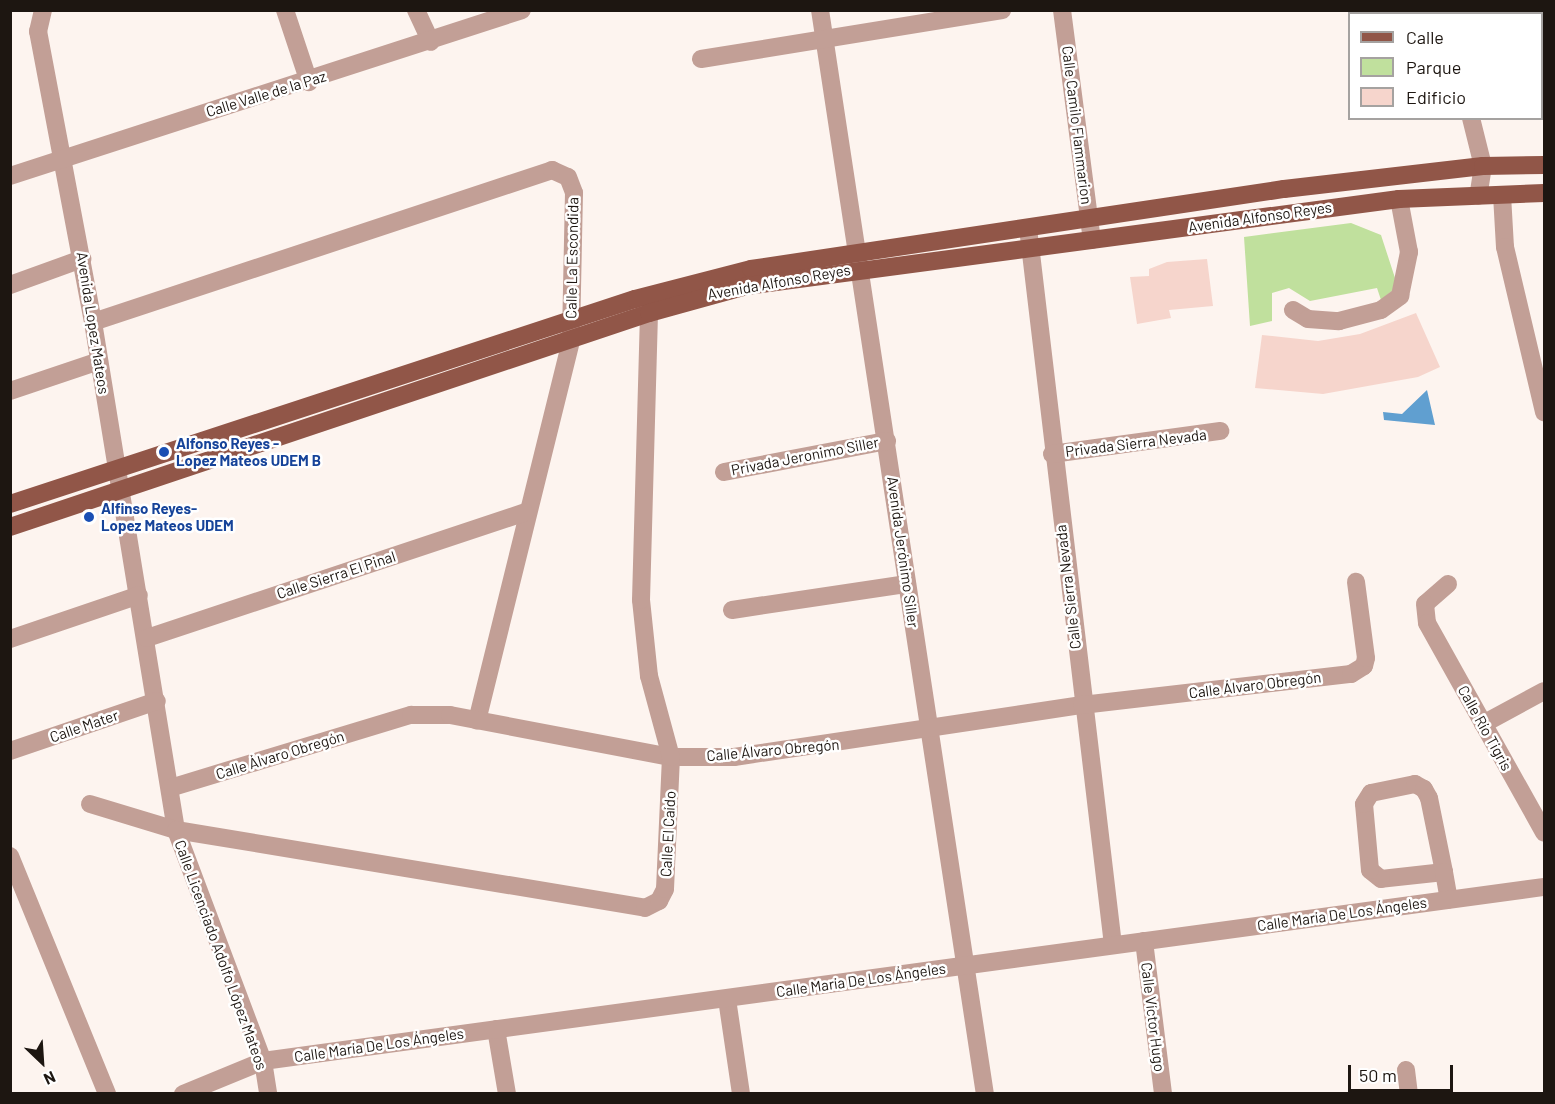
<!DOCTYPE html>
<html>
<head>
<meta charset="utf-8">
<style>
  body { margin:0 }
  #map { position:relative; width:1555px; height:1104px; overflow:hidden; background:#fdf4ef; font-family:Barlow,sans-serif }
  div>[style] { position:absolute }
  .green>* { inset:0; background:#c0e09d }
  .water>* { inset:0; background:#609fd0 }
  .building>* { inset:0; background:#f6d5cc }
  .minor>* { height:18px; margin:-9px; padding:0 9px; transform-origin:9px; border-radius:9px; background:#c29f96 }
  .major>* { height:18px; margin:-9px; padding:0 9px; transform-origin:9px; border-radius:9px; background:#915648 }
  .dots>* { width:16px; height:16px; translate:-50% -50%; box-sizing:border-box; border:3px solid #fff; border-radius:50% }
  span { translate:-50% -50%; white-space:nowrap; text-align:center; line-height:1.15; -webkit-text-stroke:5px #fff; paint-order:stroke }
  .street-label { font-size:15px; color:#1d1611 }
  .transit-label { font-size:15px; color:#164399; font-weight:700 }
  .left { translate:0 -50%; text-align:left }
  .frame { position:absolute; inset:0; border:12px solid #1d1611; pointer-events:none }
  .legend { position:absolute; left:1348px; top:12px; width:195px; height:108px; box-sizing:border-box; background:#fff; border:2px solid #a5a2a0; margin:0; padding:8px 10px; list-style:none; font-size:18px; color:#1d1611 }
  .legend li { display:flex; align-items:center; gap:12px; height:30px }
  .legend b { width:30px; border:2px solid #a5a2a0 }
  .north { position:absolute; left:12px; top:1032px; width:60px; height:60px; -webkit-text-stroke:4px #fff; paint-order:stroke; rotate:155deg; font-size:16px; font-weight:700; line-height:24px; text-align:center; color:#1d1611 }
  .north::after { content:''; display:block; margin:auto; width:21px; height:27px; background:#1d1611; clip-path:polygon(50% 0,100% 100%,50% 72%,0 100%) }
  .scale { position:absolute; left:1348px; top:1065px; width:105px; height:27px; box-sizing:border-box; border:3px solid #1d1611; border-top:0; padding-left:8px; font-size:18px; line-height:21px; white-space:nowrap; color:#1d1611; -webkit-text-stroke:4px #fff; paint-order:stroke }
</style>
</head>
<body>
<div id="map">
  <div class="green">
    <div style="clip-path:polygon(1351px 223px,1381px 235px,1395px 278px,1393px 290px,1381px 300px,1377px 288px,1310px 301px,1289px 288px,1272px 293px,1272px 321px,1250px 326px,1244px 237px)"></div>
  </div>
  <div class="water">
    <div style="clip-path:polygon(1427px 390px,1435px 425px,1384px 420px,1383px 412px,1402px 414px)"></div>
  </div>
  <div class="building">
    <div style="clip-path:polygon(1207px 259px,1213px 306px,1169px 310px,1171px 318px,1137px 324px,1130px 277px,1149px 276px,1149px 269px,1167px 262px)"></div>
    <div style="clip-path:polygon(1416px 313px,1440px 367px,1418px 377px,1323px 394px,1255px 388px,1262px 335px,1318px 341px,1360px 334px)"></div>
  </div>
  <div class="minor">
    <div style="left:43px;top:10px;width:22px;rotate:103deg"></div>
    <div style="left:38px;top:31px;width:296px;rotate:79.3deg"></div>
    <div style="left:93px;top:322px;width:515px;rotate:80.72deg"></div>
    <div style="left:176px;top:830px;width:247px;rotate:69.4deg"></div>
    <div style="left:263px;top:1061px;width:33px;rotate:81deg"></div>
    <div style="left:285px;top:10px;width:76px;rotate:71.6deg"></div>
    <div style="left:416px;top:10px;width:35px;rotate:65deg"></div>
    <div style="left:820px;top:10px;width:1096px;rotate:81.35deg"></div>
    <div style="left:1062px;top:10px;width:232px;rotate:82.6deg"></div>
    <div style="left:1444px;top:10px;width:4px;rotate:76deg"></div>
    <div style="left:701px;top:59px;width:305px;rotate:-9.2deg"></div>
    <div style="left:1471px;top:118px;width:49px;rotate:76deg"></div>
    <div style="left:1483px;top:166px;width:30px;rotate:99deg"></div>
    <div style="left:10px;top:176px;width:538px;rotate:-17.96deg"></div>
    <div style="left:1502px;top:195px;width:52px;rotate:86.7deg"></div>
    <div style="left:1505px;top:247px;width:170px;rotate:76.7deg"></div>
    <div style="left:1028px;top:228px;width:722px;rotate:83.24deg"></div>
    <div style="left:10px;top:285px;width:77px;rotate:-19.9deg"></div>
    <div style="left:1293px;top:310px;width:17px;rotate:31deg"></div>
    <div style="left:1308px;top:319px;width:31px;rotate:4deg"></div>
    <div style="left:1339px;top:321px;width:43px;rotate:-14.7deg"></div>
    <div style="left:1381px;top:310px;width:24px;rotate:-36deg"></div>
    <div style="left:1400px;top:296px;width:45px;rotate:-78.4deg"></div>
    <div style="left:1409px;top:252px;width:54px;rotate:-100.7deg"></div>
    <div style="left:93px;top:322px;width:484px;rotate:-18.3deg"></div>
    <div style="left:552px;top:170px;width:17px;rotate:24deg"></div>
    <div style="left:568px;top:177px;width:17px;rotate:69deg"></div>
    <div style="left:574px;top:193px;width:148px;rotate:91.2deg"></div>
    <div style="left:571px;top:341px;width:391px;rotate:103.9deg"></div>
    <div style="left:10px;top:391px;width:94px;rotate:-18.6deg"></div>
    <div style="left:1052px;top:454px;width:170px;rotate:-7.8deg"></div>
    <div style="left:724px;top:472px;width:166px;rotate:-10.8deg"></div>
    <div style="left:1448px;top:584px;width:30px;rotate:139deg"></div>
    <div style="left:1425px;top:604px;width:19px;rotate:84deg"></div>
    <div style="left:1427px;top:623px;width:240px;rotate:60.8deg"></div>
    <div style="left:732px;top:610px;width:177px;rotate:-8.5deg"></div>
    <div style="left:147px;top:638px;width:398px;rotate:-18.4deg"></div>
    <div style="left:10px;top:639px;width:136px;rotate:-18.8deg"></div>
    <div style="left:1483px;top:724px;width:69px;rotate:-28.4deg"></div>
    <div style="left:10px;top:751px;width:155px;rotate:-18.8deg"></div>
    <div style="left:170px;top:788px;width:252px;rotate:-16.9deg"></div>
    <div style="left:411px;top:715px;width:39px"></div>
    <div style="left:450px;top:715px;width:225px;rotate:10.8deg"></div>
    <div style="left:671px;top:757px;width:63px"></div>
    <div style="left:734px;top:757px;width:352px;rotate:-8.5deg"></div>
    <div style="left:1082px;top:705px;width:271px;rotate:-6.6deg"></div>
    <div style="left:1351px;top:674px;width:15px;rotate:-32deg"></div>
    <div style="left:1364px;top:666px;width:8px;rotate:-76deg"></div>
    <div style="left:1366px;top:658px;width:77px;rotate:-97.5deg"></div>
    <div style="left:90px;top:804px;width:90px;rotate:16.8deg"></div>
    <div style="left:176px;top:830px;width:475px;rotate:9.4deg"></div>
    <div style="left:645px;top:908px;width:16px;rotate:-27deg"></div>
    <div style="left:659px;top:901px;width:13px;rotate:-63deg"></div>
    <div style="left:665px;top:889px;width:132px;rotate:-87.4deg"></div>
    <div style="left:671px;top:757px;width:84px;rotate:-105.2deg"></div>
    <div style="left:649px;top:676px;width:76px;rotate:-96deg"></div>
    <div style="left:641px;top:600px;width:287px;rotate:-88.4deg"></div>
    <div style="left:10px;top:856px;width:257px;rotate:67.8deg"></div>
    <div style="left:1444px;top:872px;width:63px;rotate:173.7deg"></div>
    <div style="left:1381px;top:879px;width:14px;rotate:-141deg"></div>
    <div style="left:1370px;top:870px;width:66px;rotate:-95.2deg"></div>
    <div style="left:1364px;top:804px;width:13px;rotate:-58deg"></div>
    <div style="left:1371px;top:793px;width:45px;rotate:-11.6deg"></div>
    <div style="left:1415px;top:784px;width:10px;rotate:29deg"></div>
    <div style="left:1424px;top:789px;width:10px;rotate:61deg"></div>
    <div style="left:1429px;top:798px;width:76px;rotate:78.5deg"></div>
    <div style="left:1444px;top:872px;width:28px;rotate:80deg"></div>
    <div style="left:1144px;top:941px;width:154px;rotate:82.9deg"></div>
    <div style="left:727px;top:999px;width:96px;rotate:81.6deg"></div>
    <div style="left:496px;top:1029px;width:66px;rotate:80.4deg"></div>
    <div style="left:1406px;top:1070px;width:24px;rotate:83deg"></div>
    <div style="left:183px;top:1094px;width:87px;rotate:-22.4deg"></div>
    <div style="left:263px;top:1061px;width:1293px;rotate:-7.74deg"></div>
  </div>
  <div class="major">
    <div style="left:10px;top:504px;width:658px;rotate:-18.16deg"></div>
    <div style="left:635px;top:299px;width:120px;rotate:-14.5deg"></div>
    <div style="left:751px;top:269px;width:539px;rotate:-8.54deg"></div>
    <div style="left:1284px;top:189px;width:200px;rotate:-6.6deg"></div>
    <div style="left:1483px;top:166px;width:61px;rotate:-0.9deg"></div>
    <div style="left:10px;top:527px;width:674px;rotate:-18.52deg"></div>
    <div style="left:649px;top:313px;width:102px;rotate:-15.4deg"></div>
    <div style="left:747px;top:286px;width:658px;rotate:-7.6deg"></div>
    <div style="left:1399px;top:199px;width:145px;rotate:-2.4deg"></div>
  </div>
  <div class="dots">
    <div style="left:164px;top:452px;background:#1a4fb4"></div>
    <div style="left:89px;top:517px;background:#1a4fb4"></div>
  </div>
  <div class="street-label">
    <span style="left:266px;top:94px;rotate:-17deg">Calle Valle de la Paz</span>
    <span style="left:1077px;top:125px;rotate:83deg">Calle Camilo Flammarion</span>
    <span style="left:1260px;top:217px;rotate:-8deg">Avenida Alfonso Reyes</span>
    <span style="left:572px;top:258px;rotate:-89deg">Calle La Escondida</span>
    <span style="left:779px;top:282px;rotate:-10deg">Avenida Alfonso Reyes</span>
    <span style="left:93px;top:323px;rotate:81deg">Avenida Lopez Mateos</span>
    <span style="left:1136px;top:443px;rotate:-7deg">Privada Sierra Nevada</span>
    <span style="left:805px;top:456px;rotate:-11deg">Privada Jeronimo Siller</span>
    <span style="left:903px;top:552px;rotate:82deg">Avenida Jerónimo Siller</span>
    <span style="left:336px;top:575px;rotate:-18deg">Calle Sierra El Pinal</span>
    <span style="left:1068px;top:587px;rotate:-97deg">Calle Sierra Nevada</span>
    <span style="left:1255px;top:685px;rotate:-7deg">Calle Álvaro Obregón</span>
    <span style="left:84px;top:726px;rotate:-19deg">Calle Mater</span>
    <span style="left:1485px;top:728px;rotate:61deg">Calle Río Tigris</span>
    <span style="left:773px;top:750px;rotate:-5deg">Calle Álvaro Obregón</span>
    <span style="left:280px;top:755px;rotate:-17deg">Calle Álvaro Obregón</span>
    <span style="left:668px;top:834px;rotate:-87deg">Calle El Caído</span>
    <span style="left:1342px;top:914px;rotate:-8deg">Calle María De Los Ángeles</span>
    <span style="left:221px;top:955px;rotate:70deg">Calle Licenciado Adolfo López Mateos</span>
    <span style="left:861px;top:980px;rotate:-8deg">Calle María De Los Ángeles</span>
    <span style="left:1153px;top:1017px;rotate:83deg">Calle Víctor Hugo</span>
    <span style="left:379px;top:1045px;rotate:-8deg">Calle María De Los Ángeles</span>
  </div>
  <div class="transit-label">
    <span class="left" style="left:176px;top:452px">Alfonso Reyes -<br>Lopez Mateos UDEM B</span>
    <span class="left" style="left:101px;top:517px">Alfinso Reyes-<br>Lopez Mateos UDEM</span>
  </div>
  <div class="frame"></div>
  <ul class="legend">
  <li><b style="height:8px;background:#915648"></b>Calle</li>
  <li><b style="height:16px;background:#c0e09d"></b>Parque</li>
  <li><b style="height:16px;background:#f6d5cc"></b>Edificio</li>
  </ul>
  <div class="north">N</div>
  <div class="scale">50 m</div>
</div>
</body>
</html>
